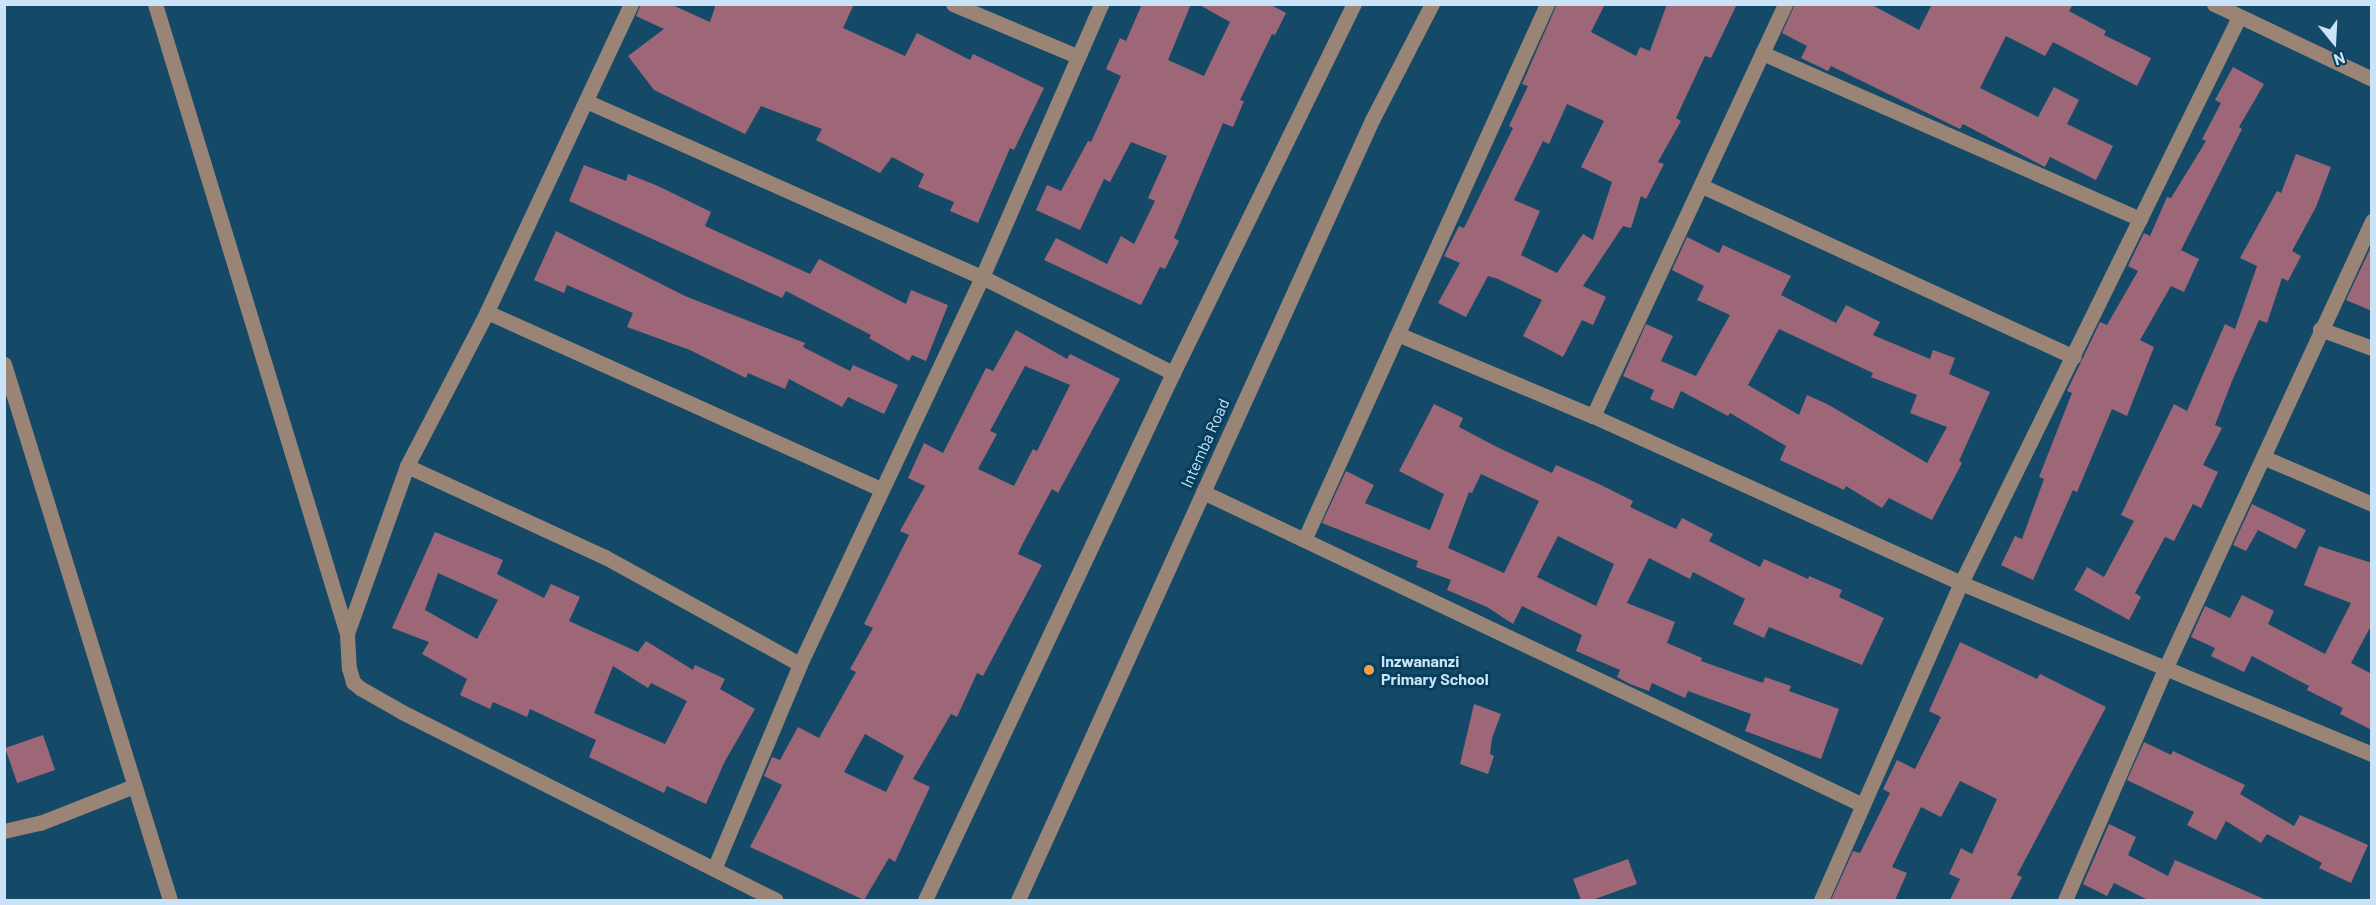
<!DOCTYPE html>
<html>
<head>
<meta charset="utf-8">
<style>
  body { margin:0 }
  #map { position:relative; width:2376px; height:905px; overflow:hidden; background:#154968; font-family:Barlow,sans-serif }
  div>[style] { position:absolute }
  .building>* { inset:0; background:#9e6778; transform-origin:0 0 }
  .minor>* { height:15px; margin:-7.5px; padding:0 7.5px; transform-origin:7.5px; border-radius:7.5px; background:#998475 }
  .dots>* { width:16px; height:16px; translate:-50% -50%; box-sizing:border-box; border:3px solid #063e5c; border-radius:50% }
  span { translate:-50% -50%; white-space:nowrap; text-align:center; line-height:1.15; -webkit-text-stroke:6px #063e5c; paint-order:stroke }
  .street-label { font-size:16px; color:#cae3f6 }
  .poi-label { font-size:16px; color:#cae3f6; font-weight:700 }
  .left { translate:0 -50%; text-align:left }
  .frame { position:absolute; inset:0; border:6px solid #cae3f6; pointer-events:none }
  .north { position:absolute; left:2304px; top:12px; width:60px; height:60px; -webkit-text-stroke:4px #063e5c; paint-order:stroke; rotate:162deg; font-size:16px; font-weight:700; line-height:24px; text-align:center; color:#cae3f6 }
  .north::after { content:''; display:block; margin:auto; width:21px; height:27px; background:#cae3f6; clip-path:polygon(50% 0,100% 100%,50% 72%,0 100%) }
</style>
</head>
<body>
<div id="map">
  <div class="building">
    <div style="clip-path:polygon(641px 4px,670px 4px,710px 22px,716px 4px,854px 4px,843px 28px,905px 56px,917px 33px,970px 60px,973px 54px,1044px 88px,1014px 150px,1010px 148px,978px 223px,950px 211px,954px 202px,918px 187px,924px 174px,892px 157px,880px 173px,816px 140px,822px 129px,761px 106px,745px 134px,654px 90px,628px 56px,664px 29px,636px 16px)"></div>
    <div style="clip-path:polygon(1142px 4px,1191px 4px,1168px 60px,1204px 76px,1230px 22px,1198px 4px,1269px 4px,1286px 13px,1275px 35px,1272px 34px,1240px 100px,1244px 101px,1233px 127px,1223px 123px,1174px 238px,1179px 241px,1165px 269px,1160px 267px,1141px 305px,1044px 260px,1056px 238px,1107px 264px,1121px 236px,1134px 244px,1155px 201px,1148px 198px,1167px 156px,1131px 142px,1110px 182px,1104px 179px,1080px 230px,1036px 210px,1047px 185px,1061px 191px,1088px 141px,1091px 142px,1121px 76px,1106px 69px,1120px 38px,1126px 41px)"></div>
    <div style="clip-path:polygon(evenodd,1557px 4px,1605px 4px,1591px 32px,1636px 56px,1640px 47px,1650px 51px,1667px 4px,1737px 4px,1711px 58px,1705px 56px,1676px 118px,1681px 121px,1658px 162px,1664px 164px,1646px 199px,1641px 196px,1631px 228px,1623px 226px,1583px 286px,1606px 297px,1593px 325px,1582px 320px,1563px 357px,1523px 336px,1542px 300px,1498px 279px,1488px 276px,1466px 317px,1438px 303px,1460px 263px,1444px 256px,1459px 226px,1464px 228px,1513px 128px,1509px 126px,1528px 86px,1522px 84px,1557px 4px,1567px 104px,1604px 121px,1581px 167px,1612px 182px,1593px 240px,1583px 234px,1557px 273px,1521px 255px,1540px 211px,1514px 200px,1543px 141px,1549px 144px,1567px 104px)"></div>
    <div style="clip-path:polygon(1795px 4px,1870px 4px,1919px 30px,1932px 4px,2073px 4px,2069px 11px,2106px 31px,2104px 35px,2151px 58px,2137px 86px,2053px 42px,2045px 56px,2006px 36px,1980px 88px,2038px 117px,2054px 87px,2079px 100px,2067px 124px,2113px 146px,2096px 180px,2050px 157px,2045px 167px,1963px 124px,1960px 129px,1831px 66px,1828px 71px,1801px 58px,1807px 46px,1782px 33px)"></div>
    <div style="clip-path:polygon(2233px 67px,2264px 84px,2239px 127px,2242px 129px,2181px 250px,2199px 259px,2184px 292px,2171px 286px,2140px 340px,2154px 347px,2127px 416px,2112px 409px,2077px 492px,2073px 490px,2033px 580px,2001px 565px,2015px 536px,2022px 539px,2044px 479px,2039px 477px,2072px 393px,2067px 391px,2100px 322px,2107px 325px,2138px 271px,2128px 266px,2144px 233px,2150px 236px,2167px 197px,2171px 198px,2206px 141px,2202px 139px,2221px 103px,2215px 100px)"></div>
    <div style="clip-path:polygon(2296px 154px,2331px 167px,2316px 207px,2292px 251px,2301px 256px,2288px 281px,2282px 278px,2267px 323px,2259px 320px,2232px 381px,2215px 425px,2222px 428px,2203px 465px,2218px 472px,2201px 508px,2193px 504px,2174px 541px,2165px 537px,2135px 593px,2141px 597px,2129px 620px,2074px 590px,2087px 567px,2104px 577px,2134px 521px,2121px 515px,2174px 404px,2187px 411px,2225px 324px,2235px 329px,2257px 266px,2240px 258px,2277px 191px,2281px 193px)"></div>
    <div style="clip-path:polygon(584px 165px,626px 181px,628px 174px,658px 186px,711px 212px,705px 226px,810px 274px,819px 259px,906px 304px,911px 290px,948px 305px,926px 361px,912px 355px,909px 361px,869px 338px,871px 335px,786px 291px,782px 298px,569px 201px)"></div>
    <div style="clip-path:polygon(556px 231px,685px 296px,805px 343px,803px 347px,850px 371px,853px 365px,898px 385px,884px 414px,848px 397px,842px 407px,789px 379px,785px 389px,748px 373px,746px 378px,690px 350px,627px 327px,633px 313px,567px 285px,564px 293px,534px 280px)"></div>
    <div style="clip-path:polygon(evenodd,1687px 237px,1719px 253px,1723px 245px,1791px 276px,1781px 295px,1836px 323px,1846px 305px,1880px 322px,1873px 335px,1930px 359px,1933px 350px,1955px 358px,1949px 374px,1990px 392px,1959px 461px,1962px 463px,1932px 520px,1889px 498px,1882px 508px,1846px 486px,1844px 490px,1780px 460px,1786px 446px,1730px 413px,1728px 416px,1681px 391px,1673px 409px,1650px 399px,1654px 390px,1623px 376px,1646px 324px,1673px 336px,1661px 361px,1696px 376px,1730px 315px,1697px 300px,1704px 286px,1672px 270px,1687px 237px,1779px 329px,1873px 373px,1871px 377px,1917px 395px,1910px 413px,1947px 427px,1927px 463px,1829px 405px,1807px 395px,1799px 415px,1748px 385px,1779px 329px)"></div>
    <div style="clip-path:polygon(2372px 245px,2372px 311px,2346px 300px)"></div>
    <div style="clip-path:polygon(evenodd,1016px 330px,1067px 359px,1070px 354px,1120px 379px,1058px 493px,1052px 489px,1022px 545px,1018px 554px,1042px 565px,983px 676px,977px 673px,957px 717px,951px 714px,913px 779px,930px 787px,895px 862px,889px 858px,864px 900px,750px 847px,782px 785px,764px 776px,772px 757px,780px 760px,798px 727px,819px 738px,856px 672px,850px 669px,873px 628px,864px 624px,909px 535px,900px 531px,925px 486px,908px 478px,924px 443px,943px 453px,986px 368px,993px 371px,1016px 330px,1025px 366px,1070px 385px,1037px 451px,1033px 449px,1014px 486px,978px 469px,997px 434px,990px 431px,1025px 366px,1016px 330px,865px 734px,904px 756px,886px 792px,844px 772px,865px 734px)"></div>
    <div style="clip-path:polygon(evenodd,1434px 404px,1463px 418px,1459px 427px,1495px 446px,1552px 473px,1556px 465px,1599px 484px,1633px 501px,1630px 507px,1676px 529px,1682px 518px,1713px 534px,1709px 541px,1760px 567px,1764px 559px,1808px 579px,1809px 576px,1842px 590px,1839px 597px,1884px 618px,1862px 665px,1769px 627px,1764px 638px,1733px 624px,1745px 599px,1693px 572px,1690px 579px,1649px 558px,1627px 603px,1675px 622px,1667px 643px,1702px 658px,1701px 661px,1763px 683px,1765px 677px,1791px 686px,1789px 691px,1839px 709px,1821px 759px,1745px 731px,1751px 714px,1688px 691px,1685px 698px,1652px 683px,1649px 691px,1630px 684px,1617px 677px,1620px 670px,1576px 651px,1582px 635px,1522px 606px,1513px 624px,1487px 607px,1447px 590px,1451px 580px,1416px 567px,1418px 561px,1322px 523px,1346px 471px,1374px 485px,1365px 503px,1430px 530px,1444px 494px,1399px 471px,1434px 404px,1481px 474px,1539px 501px,1504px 573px,1448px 548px,1469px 492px,1472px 493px,1481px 474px,1434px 404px,1558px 536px,1614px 564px,1596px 606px,1537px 577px,1558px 536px)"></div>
    <div style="clip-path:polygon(2252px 504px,2306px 530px,2296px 549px,2258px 530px,2246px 551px,2233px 545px)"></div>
    <div style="clip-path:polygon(evenodd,435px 532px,503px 560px,497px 574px,544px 598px,551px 584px,580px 597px,569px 621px,638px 652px,646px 641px,693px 670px,695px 665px,725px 679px,720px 689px,755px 709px,725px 761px,706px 804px,667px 786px,664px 793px,589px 757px,596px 740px,530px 709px,527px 717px,493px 702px,490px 709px,460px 695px,467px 679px,422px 654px,429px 642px,392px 628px,435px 532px,438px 573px,498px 600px,477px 639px,425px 610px,438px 573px,435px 532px,613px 666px,648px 688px,651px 683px,687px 701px,665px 744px,594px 713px,613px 666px)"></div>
    <div style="clip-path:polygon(2319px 546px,2372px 563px,2372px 624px,2351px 663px,2372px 674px,2372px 730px,2340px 714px,2343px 708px,2307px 690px,2309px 686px,2252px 656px,2244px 672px,2211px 656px,2215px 648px,2191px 637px,2205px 606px,2230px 618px,2242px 595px,2274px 611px,2268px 624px,2325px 654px,2351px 603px,2304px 585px)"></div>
    <div style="clip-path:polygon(1960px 642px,2037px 679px,2040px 674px,2106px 707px,2017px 875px,2022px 877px,2010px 900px,1950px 900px,1960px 879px,1949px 874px,1961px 848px,1972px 854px,1997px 799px,1960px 781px,1941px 817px,1921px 807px,1892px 867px,1907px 873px,1895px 900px,1831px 900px,1853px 851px,1860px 853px,1890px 793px,1883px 789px,1897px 760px,1915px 769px,1941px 717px,1929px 711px)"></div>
    <div style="clip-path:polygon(1474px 704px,1501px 714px,1492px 738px,1490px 754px,1494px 756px,1488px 774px,1460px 764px)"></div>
    <div style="left:43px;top:735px;width:37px;height:40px;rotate:71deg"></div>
    <div style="clip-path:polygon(2144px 742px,2171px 755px,2173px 751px,2245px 785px,2240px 794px,2294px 826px,2300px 815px,2368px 845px,2351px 883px,2319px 868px,2322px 863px,2267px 834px,2261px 843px,2226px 821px,2216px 840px,2187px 825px,2194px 812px,2127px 780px)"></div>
    <div style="clip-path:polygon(2109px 824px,2136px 837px,2128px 855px,2168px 876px,2175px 860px,2266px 900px,2148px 900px,2114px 883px,2107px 896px,2083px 884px)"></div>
    <div style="clip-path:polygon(1628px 859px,1637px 884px,1592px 900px,1581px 900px,1573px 879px)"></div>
  </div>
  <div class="minor">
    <div style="left:155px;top:4px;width:659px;rotate:73.05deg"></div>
    <div style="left:631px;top:4px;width:340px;rotate:115.1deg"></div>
    <div style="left:487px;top:312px;width:174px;rotate:117.5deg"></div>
    <div style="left:407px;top:466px;width:178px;rotate:109.7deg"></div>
    <div style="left:347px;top:634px;width:34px;rotate:87deg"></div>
    <div style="left:349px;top:668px;width:15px;rotate:74deg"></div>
    <div style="left:353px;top:682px;width:9px;rotate:41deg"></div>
    <div style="left:360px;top:688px;width:48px;rotate:29.7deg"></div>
    <div style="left:402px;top:712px;width:418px;rotate:26.7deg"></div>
    <div style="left:953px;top:4px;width:134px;rotate:22.8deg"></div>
    <div style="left:2214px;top:4px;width:175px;rotate:25.4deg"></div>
    <div style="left:1762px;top:53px;width:413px;rotate:23.7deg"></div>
    <div style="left:586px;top:101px;width:433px;rotate:24deg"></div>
    <div style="left:982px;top:277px;width:214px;rotate:26.7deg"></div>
    <div style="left:1702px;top:186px;width:409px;rotate:24.7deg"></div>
    <div style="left:487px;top:312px;width:430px;rotate:24.2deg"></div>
    <div style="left:2320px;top:329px;width:55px;rotate:20.1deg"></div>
    <div style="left:1400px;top:335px;width:209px;rotate:22.8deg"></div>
    <div style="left:1593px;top:416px;width:404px;rotate:24.4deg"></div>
    <div style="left:1961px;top:583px;width:445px;rotate:22.6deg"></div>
    <div style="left:4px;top:364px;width:561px;rotate:72.79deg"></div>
    <div style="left:1593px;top:416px;width:455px;rotate:-65deg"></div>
    <div style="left:2263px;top:457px;width:119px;rotate:23.3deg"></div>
    <div style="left:407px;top:466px;width:218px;rotate:24.7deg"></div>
    <div style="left:605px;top:557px;width:222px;rotate:28.8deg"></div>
    <div style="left:1203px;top:492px;width:728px;rotate:25.37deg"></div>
    <div style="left:1305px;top:538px;width:586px;rotate:-65.62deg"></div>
    <div style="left:4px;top:831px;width:37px;rotate:-13deg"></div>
    <div style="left:40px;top:823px;width:101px;rotate:-21.5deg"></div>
    <div style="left:714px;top:869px;width:222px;rotate:-67.2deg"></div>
    <div style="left:800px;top:664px;width:428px;rotate:-64.8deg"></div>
    <div style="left:982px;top:277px;width:298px;rotate:-66.4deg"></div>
    <div style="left:925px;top:900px;width:582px;rotate:-64.8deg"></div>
    <div style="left:1173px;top:373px;width:411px;rotate:-63.9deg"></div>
    <div style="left:1018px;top:900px;width:857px;rotate:-65.59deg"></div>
    <div style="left:1372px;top:120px;width:131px;rotate:-62.7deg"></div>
    <div style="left:1821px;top:900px;width:347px;rotate:-66.2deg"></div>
    <div style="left:1961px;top:583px;width:631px;rotate:-63.84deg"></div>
    <div style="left:2065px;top:900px;width:252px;rotate:-66.6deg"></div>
    <div style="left:2165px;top:669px;width:494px;rotate:-65.2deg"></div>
  </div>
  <div class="dots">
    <div style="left:1369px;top:670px;background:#fa9f4e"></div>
  </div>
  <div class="street-label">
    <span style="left:1205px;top:443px;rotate:-66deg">Intemba Road</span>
  </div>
  <div class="poi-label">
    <span class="left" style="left:1381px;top:670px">Inzwananzi<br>Primary School</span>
  </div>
  <div class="frame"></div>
  <div class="north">N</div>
</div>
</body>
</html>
